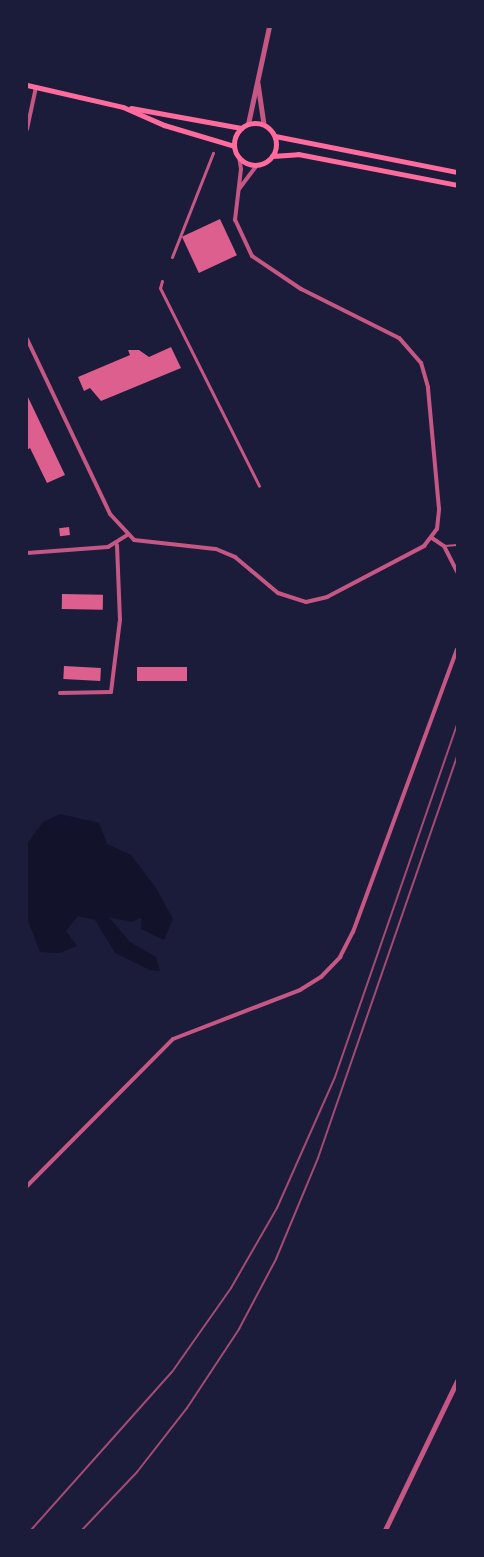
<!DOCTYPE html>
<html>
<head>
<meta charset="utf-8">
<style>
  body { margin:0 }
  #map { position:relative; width:484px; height:1557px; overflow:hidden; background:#1b1b3a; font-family:Rubik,sans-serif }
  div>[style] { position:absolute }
  .water>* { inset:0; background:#12122b }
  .building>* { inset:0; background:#dd5f8e; transform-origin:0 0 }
  .service>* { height:1.5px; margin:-0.75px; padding:0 0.75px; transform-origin:0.75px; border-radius:0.75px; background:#c65784 }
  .pedestrian>* { height:3px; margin:-1.5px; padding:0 1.5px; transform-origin:1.5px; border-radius:1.5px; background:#c65784 }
  .minor>* { height:4px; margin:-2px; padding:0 2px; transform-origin:2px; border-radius:2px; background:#c65784 }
  .tertiary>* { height:4.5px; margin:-2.25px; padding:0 2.25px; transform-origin:2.25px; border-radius:2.25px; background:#c65784 }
  .secondary>* { height:5px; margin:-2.5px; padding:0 2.5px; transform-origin:2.5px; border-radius:2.5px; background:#ff6b9d }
  .secondary>.ring { margin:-2.5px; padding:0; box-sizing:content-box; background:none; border:5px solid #ff6b9d; border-radius:50% }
  .rail>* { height:2px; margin:-1px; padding:0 1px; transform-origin:1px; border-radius:1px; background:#a44b75 }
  span { translate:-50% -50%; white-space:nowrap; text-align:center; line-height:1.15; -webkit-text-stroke:4.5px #1b1b3a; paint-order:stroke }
  .frame { position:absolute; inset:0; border:28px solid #1b1b3a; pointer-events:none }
</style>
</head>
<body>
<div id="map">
  <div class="water">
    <div style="clip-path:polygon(60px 814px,99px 823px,107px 844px,131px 855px,156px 888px,173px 919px,164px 940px,141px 929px,141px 918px,131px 922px,109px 917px,130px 942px,156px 957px,160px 971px,150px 970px,115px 953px,95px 920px,78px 916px,66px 931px,77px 946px,59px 953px,40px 952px,27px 918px,27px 844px,43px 822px)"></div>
  </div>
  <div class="building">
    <div style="left:220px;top:219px;width:40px;height:42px;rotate:65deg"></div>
    <div style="clip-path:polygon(171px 347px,181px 368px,101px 401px,90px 388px,84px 391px,78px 377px,130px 355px,128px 350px,139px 350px,149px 357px)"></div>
    <div style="clip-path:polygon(27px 395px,65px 475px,47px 483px,30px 448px,27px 450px)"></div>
    <div style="left:69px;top:527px;width:8px;height:10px;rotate:83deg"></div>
    <div style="left:62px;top:594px;width:41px;height:15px;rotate:1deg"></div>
    <div style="left:64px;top:666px;width:37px;height:13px;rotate:3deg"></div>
    <div style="left:137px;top:667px;width:50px;height:14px"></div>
  </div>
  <div class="service">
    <div style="left:445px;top:546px;width:12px;rotate:-5deg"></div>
  </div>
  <div class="pedestrian">
    <div style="left:172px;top:257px;width:112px;rotate:-68.5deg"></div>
    <div style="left:162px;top:281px;width:7px;rotate:106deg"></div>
    <div style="left:160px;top:288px;width:221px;rotate:63.4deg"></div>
  </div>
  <div class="minor">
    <div style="left:27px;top:129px;width:43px;rotate:-77.9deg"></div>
    <div style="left:239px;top:189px;width:30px;rotate:-53deg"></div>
    <div style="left:27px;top:339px;width:194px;rotate:64.6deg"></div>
    <div style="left:110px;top:514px;width:35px;rotate:47deg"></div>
    <div style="left:134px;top:540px;width:82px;rotate:6.3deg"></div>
    <div style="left:216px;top:549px;width:21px;rotate:23deg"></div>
    <div style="left:235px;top:557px;width:56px;rotate:39.9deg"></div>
    <div style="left:278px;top:593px;width:29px;rotate:18deg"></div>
    <div style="left:306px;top:602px;width:22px;rotate:-13deg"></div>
    <div style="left:327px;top:597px;width:110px;rotate:-27.7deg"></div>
    <div style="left:424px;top:546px;width:21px;rotate:-53deg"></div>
    <div style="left:437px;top:529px;width:20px;rotate:-84deg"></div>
    <div style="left:439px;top:509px;width:122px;rotate:-95.2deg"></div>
    <div style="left:428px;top:387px;width:25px;rotate:-106deg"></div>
    <div style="left:421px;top:363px;width:33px;rotate:-131deg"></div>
    <div style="left:399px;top:338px;width:110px;rotate:-153.4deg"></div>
    <div style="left:301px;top:289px;width:59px;rotate:-146deg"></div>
    <div style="left:252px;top:256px;width:40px;rotate:-115deg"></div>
    <div style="left:235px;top:220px;width:51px;rotate:-83.3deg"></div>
    <div style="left:241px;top:169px;width:12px;rotate:-99deg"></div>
    <div style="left:432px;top:538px;width:14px;rotate:34deg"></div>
    <div style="left:444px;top:546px;width:29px;rotate:63deg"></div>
    <div style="left:27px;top:553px;width:81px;rotate:-4.2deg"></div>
    <div style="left:108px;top:547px;width:22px;rotate:-32deg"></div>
    <div style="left:60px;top:693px;width:51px;rotate:-1.1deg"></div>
    <div style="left:111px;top:692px;width:73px;rotate:-82.9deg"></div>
    <div style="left:120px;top:620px;width:75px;rotate:-92.3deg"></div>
    <div style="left:27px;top:1186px;width:207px;rotate:-45.2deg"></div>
    <div style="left:173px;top:1039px;width:136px;rotate:-21.1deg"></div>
    <div style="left:300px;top:990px;width:25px;rotate:-32deg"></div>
    <div style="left:321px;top:977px;width:28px;rotate:-46deg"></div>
    <div style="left:340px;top:957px;width:28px;rotate:-63deg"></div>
    <div style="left:353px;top:932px;width:301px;rotate:-69.8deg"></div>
  </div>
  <div class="tertiary">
    <div style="left:258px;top:83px;width:41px;rotate:81.7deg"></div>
    <div style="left:248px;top:124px;width:99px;rotate:-77.8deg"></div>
    <div style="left:385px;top:1530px;width:165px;rotate:-64.2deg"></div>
  </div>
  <div class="secondary">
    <div style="left:27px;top:85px;width:98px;rotate:12.9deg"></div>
    <div style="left:123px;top:107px;width:45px;rotate:23.7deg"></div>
    <div style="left:164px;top:125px;width:73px;rotate:16.7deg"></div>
    <div style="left:131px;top:108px;width:112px;rotate:10.3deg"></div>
    <div class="ring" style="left:234px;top:123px;width:37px;height:37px"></div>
    <div style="left:275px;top:136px;width:186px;rotate:11.2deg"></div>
    <div style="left:272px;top:156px;width:26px;rotate:-4deg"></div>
    <div style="left:298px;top:154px;width:162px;rotate:11deg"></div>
  </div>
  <div class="rail">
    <div style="left:31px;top:1530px;width:212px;rotate:-48.3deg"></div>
    <div style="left:172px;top:1372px;width:103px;rotate:-54.9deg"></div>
    <div style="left:231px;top:1288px;width:92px;rotate:-60.1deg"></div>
    <div style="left:277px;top:1208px;width:143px;rotate:-66.1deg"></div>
    <div style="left:335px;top:1077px;width:373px;rotate:-70.9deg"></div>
    <div style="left:82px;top:1530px;width:80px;rotate:-46.5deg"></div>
    <div style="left:137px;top:1472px;width:81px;rotate:-52deg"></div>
    <div style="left:187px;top:1408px;width:95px;rotate:-56.6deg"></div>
    <div style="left:239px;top:1329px;width:79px;rotate:-62.1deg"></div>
    <div style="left:276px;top:1259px;width:109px;rotate:-67.4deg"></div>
    <div style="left:318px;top:1158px;width:425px;rotate:-70.9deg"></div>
  </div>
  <div class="frame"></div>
</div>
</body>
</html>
